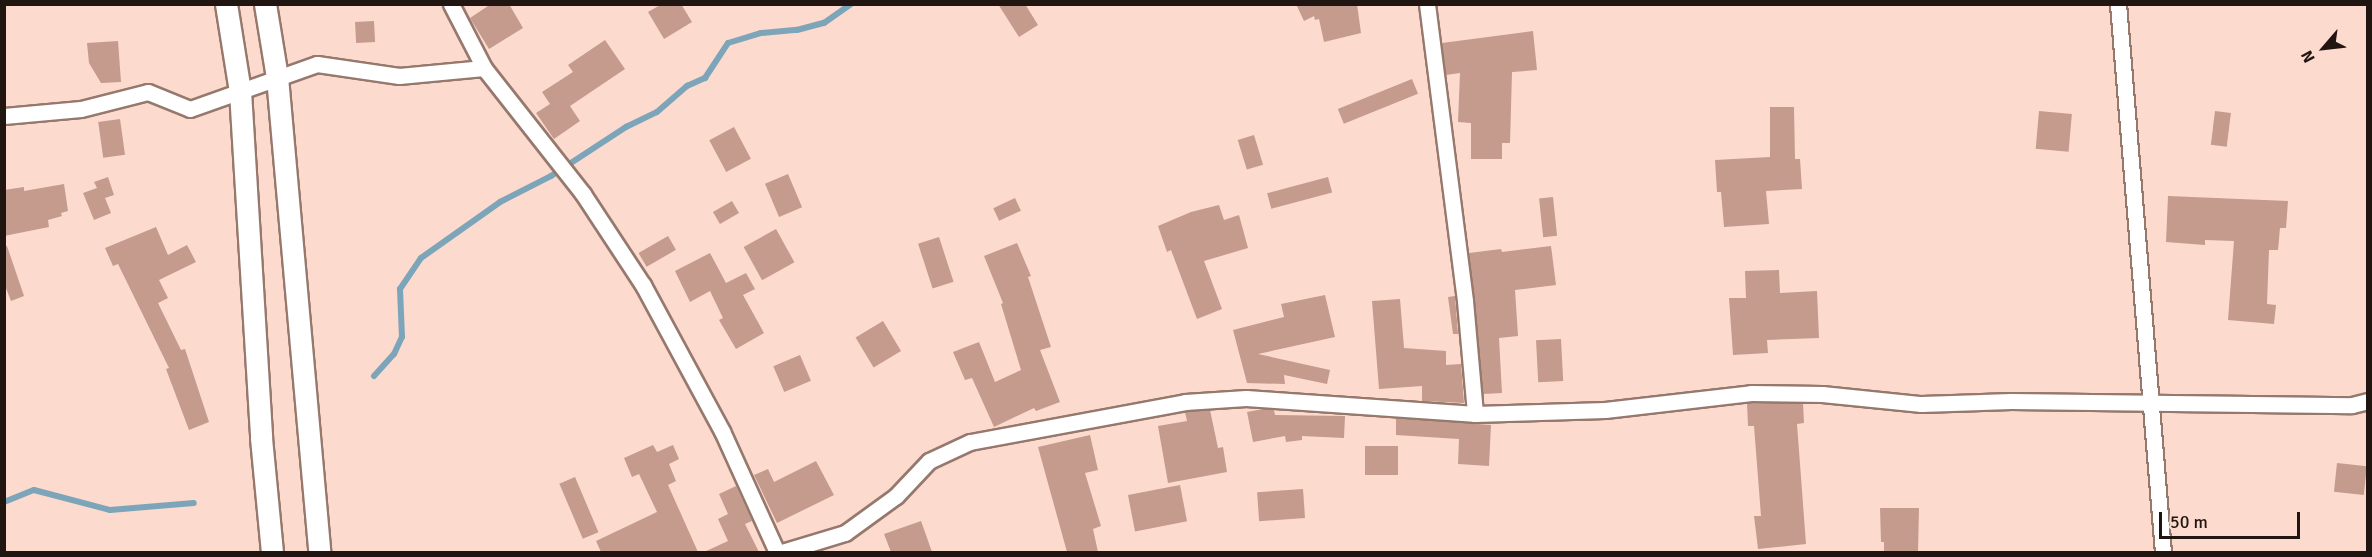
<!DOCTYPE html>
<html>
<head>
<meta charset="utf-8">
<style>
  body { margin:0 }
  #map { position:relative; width:2372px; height:557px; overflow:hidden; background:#fcdace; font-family:Signika,sans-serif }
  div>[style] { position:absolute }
  .stream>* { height:6px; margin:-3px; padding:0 3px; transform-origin:3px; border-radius:3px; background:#7da5ba }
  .building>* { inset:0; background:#c49b8d; transform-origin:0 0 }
  .roads { filter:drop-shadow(2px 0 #96786d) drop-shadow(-2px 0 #96786d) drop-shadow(0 2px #96786d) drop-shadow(0 -2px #96786d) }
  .street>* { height:15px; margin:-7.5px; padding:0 7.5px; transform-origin:7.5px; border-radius:7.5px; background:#fff }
  .secondary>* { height:21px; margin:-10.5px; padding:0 10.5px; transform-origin:10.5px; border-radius:10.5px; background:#fff }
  span { translate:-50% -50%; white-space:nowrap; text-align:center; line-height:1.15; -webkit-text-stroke:5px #fcdace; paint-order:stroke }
  .frame { position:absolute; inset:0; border:6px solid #201511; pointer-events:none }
  .north { position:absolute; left:2294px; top:18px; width:60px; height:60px; -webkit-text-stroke:4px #fcdace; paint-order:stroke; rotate:242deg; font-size:16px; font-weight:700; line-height:24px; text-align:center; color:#201511 }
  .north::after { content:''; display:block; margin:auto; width:21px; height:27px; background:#201511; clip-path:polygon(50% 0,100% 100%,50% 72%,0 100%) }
  .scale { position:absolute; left:2159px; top:512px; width:141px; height:27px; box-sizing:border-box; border:3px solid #201511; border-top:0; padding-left:8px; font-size:18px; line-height:21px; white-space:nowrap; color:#201511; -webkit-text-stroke:4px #fcdace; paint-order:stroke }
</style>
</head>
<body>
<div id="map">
  <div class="stream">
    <div style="left:374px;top:376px;width:30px;rotate:-48deg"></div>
    <div style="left:394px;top:354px;width:19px;rotate:-65deg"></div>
    <div style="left:402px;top:337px;width:48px;rotate:-92.4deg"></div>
    <div style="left:400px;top:289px;width:37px;rotate:-56deg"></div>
    <div style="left:421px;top:258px;width:97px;rotate:-35.3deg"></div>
    <div style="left:500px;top:202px;width:57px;rotate:-27deg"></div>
    <div style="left:551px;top:176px;width:90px;rotate:-33.2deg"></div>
    <div style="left:626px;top:127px;width:34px;rotate:-26deg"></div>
    <div style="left:657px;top:112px;width:40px;rotate:-41deg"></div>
    <div style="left:687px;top:86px;width:20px;rotate:-24deg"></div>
    <div style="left:705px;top:78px;width:42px;rotate:-56.7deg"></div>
    <div style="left:728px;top:43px;width:34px;rotate:-17deg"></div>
    <div style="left:761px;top:33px;width:36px;rotate:-5deg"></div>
    <div style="left:797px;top:30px;width:28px;rotate:-15deg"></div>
    <div style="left:824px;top:23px;width:33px;rotate:-35deg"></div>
    <div style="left:4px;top:502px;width:32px;rotate:-22deg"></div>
    <div style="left:34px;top:490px;width:79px;rotate:14.7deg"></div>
    <div style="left:110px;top:510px;width:84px;rotate:-4.8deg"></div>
  </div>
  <div class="building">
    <div style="clip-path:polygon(491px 4px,509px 4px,523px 28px,489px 49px,470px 18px)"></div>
    <div style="clip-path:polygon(662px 4px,681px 4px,692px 22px,664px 39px,648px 12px)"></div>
    <div style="clip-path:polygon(998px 4px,1025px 4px,1038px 25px,1019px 37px)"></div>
    <div style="clip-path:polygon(1296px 4px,1357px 4px,1361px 33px,1324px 42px,1319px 19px,1315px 20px,1314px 16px,1304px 21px)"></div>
    <div style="left:374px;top:21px;width:21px;height:19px;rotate:87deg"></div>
    <div style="clip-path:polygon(1533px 31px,1537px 70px,1512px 72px,1510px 143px,1502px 143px,1502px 159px,1471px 159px,1471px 123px,1458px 122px,1460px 73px,1446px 75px,1442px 43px)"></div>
    <div style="clip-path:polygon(605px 40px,625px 69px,570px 106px,580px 121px,554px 139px,536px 113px,550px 104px,542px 92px,573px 72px,568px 65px)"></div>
    <div style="clip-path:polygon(118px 41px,121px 82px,101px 83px,89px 63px,87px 43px)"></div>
    <div style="left:1412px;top:79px;width:16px;height:80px;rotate:68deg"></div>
    <div style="clip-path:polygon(1770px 107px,1794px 107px,1795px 159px,1800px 159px,1802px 189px,1766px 191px,1769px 224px,1724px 227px,1721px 192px,1717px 192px,1715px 160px,1770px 157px)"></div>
    <div style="left:2039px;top:111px;width:33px;height:38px;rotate:5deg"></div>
    <div style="left:2215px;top:111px;width:16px;height:34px;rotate:7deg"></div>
    <div style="left:120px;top:119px;width:36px;height:22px;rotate:82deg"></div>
    <div style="left:734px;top:127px;width:36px;height:28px;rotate:62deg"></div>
    <div style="left:1254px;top:135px;width:31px;height:17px;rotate:73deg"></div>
    <div style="left:788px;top:174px;width:36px;height:25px;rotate:67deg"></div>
    <div style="clip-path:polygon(108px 177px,114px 195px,105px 198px,111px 213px,94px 220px,83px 193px,97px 188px,94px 182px)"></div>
    <div style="left:1328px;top:177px;width:16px;height:63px;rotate:75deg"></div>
    <div style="clip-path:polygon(64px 184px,68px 211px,61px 213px,62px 216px,48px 220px,49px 227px,4px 236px,4px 190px,24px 187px,24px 191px)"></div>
    <div style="clip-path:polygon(2168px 196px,2288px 201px,2286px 228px,2280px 228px,2278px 250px,2269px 250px,2267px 304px,2276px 305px,2274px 324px,2228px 320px,2234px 241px,2205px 240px,2205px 245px,2166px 242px)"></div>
    <div style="left:1553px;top:197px;width:39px;height:14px;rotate:84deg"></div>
    <div style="left:1015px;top:198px;width:14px;height:24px;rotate:65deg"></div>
    <div style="left:732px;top:201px;width:14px;height:22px;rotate:60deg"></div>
    <div style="clip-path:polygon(1219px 205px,1224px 220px,1239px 215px,1248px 248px,1204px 261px,1222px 309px,1197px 319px,1171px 250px,1167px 252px,1158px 226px,1191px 212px)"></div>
    <div style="clip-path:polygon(156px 227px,168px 255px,187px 245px,196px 262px,159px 280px,168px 298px,158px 303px,181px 350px,185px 349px,209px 422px,189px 430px,166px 369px,169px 368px,118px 264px,113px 266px,105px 248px)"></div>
    <div style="left:776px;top:229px;width:38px;height:37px;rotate:61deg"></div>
    <div style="left:668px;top:236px;width:16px;height:34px;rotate:60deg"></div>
    <div style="left:939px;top:237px;width:47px;height:22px;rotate:72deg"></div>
    <div style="clip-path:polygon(1017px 243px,1031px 276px,1028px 277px,1051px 347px,1040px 350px,1060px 402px,1036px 411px,1034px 408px,994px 427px,972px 378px,965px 380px,953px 352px,979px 342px,995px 382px,1021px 370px,1001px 304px,1003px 303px,984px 256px)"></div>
    <div style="clip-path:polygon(4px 246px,7px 246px,24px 296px,11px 301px,4px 283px)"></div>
    <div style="clip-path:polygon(1551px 246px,1556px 285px,1515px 290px,1518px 336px,1499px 338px,1502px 393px,1483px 394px,1469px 253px,1501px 249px,1502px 252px)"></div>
    <div style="clip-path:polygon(710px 253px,726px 283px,746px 273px,755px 289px,743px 295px,764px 333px,736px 349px,719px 320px,723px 318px,710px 291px,690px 302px,675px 271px)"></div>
    <div style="clip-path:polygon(1779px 270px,1780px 293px,1817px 291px,1819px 338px,1767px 340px,1768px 353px,1733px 355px,1729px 298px,1746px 298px,1745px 271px)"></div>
    <div style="clip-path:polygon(1325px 295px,1335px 337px,1258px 354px,1330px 370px,1327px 384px,1284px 375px,1285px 384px,1247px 383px,1233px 330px,1284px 317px,1281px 304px)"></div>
    <div style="clip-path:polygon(1455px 296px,1458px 334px,1453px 334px,1448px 297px)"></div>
    <div style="clip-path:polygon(1400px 299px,1404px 348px,1446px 351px,1446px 365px,1461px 364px,1464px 403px,1422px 401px,1422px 386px,1379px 389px,1372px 301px)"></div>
    <div style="left:883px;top:321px;width:35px;height:32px;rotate:59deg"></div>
    <div style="left:1561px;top:339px;width:42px;height:25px;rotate:87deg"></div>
    <div style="left:800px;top:355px;width:28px;height:29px;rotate:67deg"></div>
    <div style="clip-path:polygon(1747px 403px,1803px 403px,1804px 423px,1797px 424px,1806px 544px,1758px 549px,1754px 516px,1761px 516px,1754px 426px,1748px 426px)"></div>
    <div style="clip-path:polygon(1263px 409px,1274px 410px,1275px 415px,1345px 416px,1344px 438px,1302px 436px,1302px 440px,1286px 442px,1285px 436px,1253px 442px,1247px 412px)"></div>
    <div style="clip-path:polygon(1210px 410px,1218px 448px,1223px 447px,1227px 472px,1168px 483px,1158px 426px,1187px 421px,1185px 412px)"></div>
    <div style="clip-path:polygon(1396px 418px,1491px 425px,1489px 466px,1458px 464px,1459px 439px,1396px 435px)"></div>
    <div style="clip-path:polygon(1090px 435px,1098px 470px,1085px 473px,1101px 526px,1093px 529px,1098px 552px,1067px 552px,1038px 447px)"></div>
    <div style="clip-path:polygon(653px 445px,657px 452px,673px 445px,679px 459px,669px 464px,676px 481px,668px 485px,698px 552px,601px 552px,596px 541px,657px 512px,639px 474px,632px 477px,624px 458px)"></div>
    <div style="left:1365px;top:446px;width:33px;height:29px"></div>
    <div style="clip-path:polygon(816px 461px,834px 495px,777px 523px,754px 475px,768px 469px,774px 482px)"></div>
    <div style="left:2337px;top:463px;width:30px;height:29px;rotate:6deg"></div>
    <div style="left:575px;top:477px;width:60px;height:17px;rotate:67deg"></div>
    <div style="left:1180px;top:485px;width:37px;height:53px;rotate:79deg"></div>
    <div style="clip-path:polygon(736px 486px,752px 521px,745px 524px,759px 552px,704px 552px,728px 541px,718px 519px,728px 514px,719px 494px)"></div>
    <div style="left:1303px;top:489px;width:29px;height:46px;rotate:86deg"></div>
    <div style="clip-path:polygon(1880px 508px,1919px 508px,1918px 552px,1884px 552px,1884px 542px,1881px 542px)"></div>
    <div style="clip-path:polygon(921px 521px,932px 552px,891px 552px,884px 534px)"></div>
  </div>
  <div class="roads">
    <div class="street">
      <div style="left:451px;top:4px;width:72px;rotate:62.7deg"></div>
      <div style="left:484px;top:68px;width:160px;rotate:51.8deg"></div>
      <div style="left:583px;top:194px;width:109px;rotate:56.6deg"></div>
      <div style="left:643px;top:285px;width:166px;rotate:61.6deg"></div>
      <div style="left:722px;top:431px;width:133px;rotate:65.6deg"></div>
      <div style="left:1427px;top:4px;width:299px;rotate:82.7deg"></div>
      <div style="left:1465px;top:301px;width:113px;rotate:84.9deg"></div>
      <div style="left:2118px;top:4px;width:550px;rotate:85.31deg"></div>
      <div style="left:4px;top:116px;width:77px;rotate:-5.2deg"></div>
      <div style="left:81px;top:109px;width:69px;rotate:-14.2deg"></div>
      <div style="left:148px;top:92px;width:45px;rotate:22deg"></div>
      <div style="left:190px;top:109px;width:135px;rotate:-19.5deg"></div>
      <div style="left:317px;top:64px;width:83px;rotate:8.3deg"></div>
      <div style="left:399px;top:76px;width:85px;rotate:-5.4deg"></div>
      <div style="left:782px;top:552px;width:66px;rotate:-16.8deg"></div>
      <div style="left:845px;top:533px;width:63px;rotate:-36deg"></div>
      <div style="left:896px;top:496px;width:48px;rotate:-46.7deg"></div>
      <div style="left:929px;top:461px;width:45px;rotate:-24.9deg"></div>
      <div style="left:970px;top:442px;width:219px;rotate:-10.5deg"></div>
      <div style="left:1185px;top:402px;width:61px;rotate:-3.8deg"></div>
      <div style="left:1246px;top:398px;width:230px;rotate:4deg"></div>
      <div style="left:1475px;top:414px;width:130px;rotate:-1.8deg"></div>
      <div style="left:1605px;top:410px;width:147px;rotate:-6.6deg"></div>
      <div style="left:1751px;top:393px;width:71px;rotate:0.8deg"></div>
      <div style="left:1822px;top:394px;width:100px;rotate:5.8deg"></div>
      <div style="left:1921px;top:404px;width:90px;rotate:-1.9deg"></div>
      <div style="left:2011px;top:401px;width:341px;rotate:0.7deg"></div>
      <div style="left:2352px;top:405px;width:16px;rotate:-14deg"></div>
    </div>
    <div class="secondary">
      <div style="left:226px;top:4px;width:88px;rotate:80.9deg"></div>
      <div style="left:240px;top:91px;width:348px;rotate:86.5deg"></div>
      <div style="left:261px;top:438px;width:115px;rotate:84.5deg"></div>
      <div style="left:265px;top:4px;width:74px;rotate:80.7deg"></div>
      <div style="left:277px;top:77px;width:477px;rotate:84.9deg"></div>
    </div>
  </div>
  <div class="frame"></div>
  <div class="north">N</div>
  <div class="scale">50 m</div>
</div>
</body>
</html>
